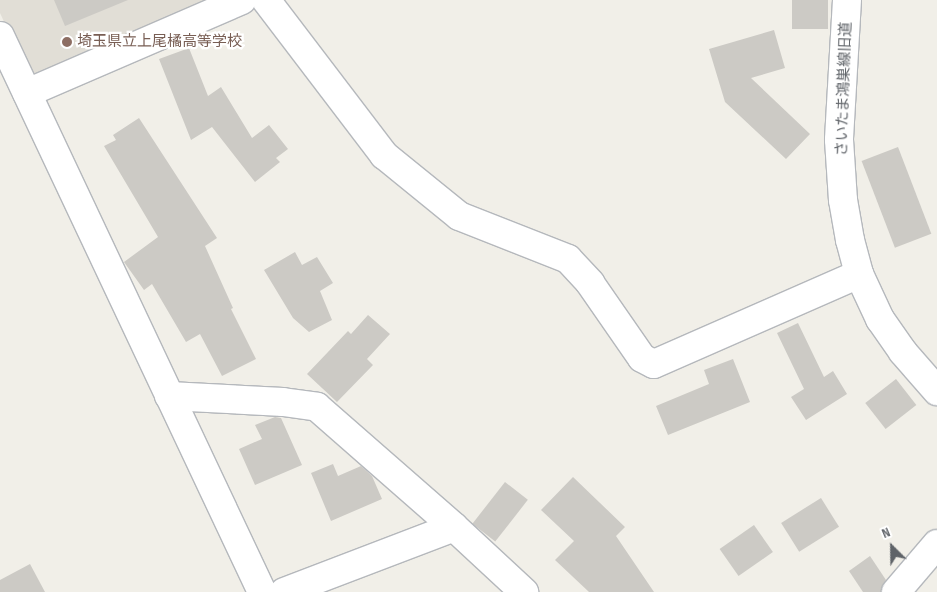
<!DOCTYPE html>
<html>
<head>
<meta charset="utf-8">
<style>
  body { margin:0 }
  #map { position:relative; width:937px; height:592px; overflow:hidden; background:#f1efe8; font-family:"Sofia Sans Condensed","Noto Sans JP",sans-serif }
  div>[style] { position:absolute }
  .education>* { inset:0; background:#e1ded6 }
  .building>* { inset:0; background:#cccac5; transform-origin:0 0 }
  .roads { filter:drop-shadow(1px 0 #b5b8bc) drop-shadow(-1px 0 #b5b8bc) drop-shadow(0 1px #b5b8bc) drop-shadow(0 -1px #b5b8bc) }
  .minor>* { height:28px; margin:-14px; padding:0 14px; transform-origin:14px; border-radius:14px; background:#fff }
  .tertiary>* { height:28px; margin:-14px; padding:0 14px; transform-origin:14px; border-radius:14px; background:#fff }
  .dots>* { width:14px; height:14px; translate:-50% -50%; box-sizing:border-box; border:2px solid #fff; border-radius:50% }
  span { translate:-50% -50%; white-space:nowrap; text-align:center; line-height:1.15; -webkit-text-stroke:4.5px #fff; paint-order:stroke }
  .education-label { font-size:15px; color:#785e54 }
  .left { translate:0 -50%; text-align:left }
  .street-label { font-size:15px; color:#5f6368 }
  .north { position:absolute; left:867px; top:522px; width:50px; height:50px; -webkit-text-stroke:4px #fff; paint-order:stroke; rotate:337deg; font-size:14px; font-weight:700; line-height:20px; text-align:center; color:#5f6368 }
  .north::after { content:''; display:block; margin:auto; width:18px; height:22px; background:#5f6368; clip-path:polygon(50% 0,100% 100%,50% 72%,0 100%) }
</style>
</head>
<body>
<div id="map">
  <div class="education">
    <div style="clip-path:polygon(0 0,222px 0,39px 75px,27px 71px,0 13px)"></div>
  </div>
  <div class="building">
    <div style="clip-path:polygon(54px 0,128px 0,65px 26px)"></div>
    <div style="left:792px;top:0;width:36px;height:29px"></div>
    <div style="clip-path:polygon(774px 30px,785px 68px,751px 78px,810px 134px,786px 159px,725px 102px,709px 49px)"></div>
    <div style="clip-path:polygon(189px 48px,208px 96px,221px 87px,252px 138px,269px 125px,288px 149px,276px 158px,280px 162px,255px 182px,212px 127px,191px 140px,159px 59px)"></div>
    <div style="clip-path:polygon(139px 118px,217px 238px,205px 246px,233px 308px,231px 309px,256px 359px,222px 376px,200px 334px,186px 342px,152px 284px,144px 290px,124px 262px,158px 237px,104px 146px,116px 140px,113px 135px)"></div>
    <div style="left:898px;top:147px;width:93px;height:39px;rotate:69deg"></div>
    <div style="clip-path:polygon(295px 252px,302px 265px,317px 257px,333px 283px,320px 291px,332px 320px,309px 332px,293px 318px,264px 270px)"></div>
    <div style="clip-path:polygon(368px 315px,390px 334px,367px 359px,373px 365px,337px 402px,307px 374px,348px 331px,351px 334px)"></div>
    <div style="clip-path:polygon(798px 323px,824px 377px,833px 371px,847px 394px,806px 420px,791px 397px,804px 389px,777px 333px)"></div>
    <div style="clip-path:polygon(733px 359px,750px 402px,668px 435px,656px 406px,709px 384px,704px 370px)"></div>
    <div style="left:896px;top:379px;width:33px;height:39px;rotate:52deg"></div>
    <div style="clip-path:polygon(275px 417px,281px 418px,302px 465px,255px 485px,239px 449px,262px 439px,255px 425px)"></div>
    <div style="clip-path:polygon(333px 464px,338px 476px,361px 466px,372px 476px,382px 499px,331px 521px,311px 473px)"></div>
    <div style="clip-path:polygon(573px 477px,625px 527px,616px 536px,654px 592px,589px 592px,555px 560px,574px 541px,541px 510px)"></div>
    <div style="left:505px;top:482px;width:29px;height:53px;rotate:38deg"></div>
    <div style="left:821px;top:498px;width:34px;height:47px;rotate:58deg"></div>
    <div style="left:754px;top:525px;width:33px;height:42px;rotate:55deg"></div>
    <div style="clip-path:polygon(870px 556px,886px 580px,881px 592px,863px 592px,849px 571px)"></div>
    <div style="clip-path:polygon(30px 564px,45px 592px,0 592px,0 580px)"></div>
  </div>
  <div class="roads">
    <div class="minor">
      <div style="left:266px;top:0;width:195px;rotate:52.7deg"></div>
      <div style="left:384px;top:155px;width:97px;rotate:39.1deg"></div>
      <div style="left:459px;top:216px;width:117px;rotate:21.5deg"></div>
      <div style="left:568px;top:259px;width:33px;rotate:47deg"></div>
      <div style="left:590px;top:283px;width:91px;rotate:55.3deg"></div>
      <div style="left:642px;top:358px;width:13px;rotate:27deg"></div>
      <div style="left:654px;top:364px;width:224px;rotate:-23.7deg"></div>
      <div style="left:0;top:36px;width:615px;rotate:64.77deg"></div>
      <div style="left:27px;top:93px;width:234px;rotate:-23.4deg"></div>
      <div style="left:169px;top:396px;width:114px;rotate:3deg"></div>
      <div style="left:283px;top:402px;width:34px;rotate:8deg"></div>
      <div style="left:317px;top:407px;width:182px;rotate:41.2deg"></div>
      <div style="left:454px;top:527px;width:96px;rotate:42.9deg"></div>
      <div style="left:284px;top:592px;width:182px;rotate:-20.9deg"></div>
      <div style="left:896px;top:592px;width:63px;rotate:-49.5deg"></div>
    </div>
    <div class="tertiary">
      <div style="left:847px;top:0;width:140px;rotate:93.3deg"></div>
      <div style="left:839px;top:140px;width:60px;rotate:86.2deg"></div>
      <div style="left:843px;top:200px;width:41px;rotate:80.1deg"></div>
      <div style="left:850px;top:240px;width:35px;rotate:75deg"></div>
      <div style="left:859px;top:274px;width:50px;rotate:65deg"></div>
      <div style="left:880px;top:319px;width:40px;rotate:55.1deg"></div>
      <div style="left:903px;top:352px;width:52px;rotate:48.9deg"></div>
    </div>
  </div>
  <div class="dots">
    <div style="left:67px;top:42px;background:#8d6e63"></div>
  </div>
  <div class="education-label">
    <span class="left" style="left:77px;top:42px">埼玉県立上尾橘高等学校</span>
  </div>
  <div class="street-label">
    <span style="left:844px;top:89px;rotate:-88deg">さいたま鴻巣線旧道</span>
  </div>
  <div class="north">N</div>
</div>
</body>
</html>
